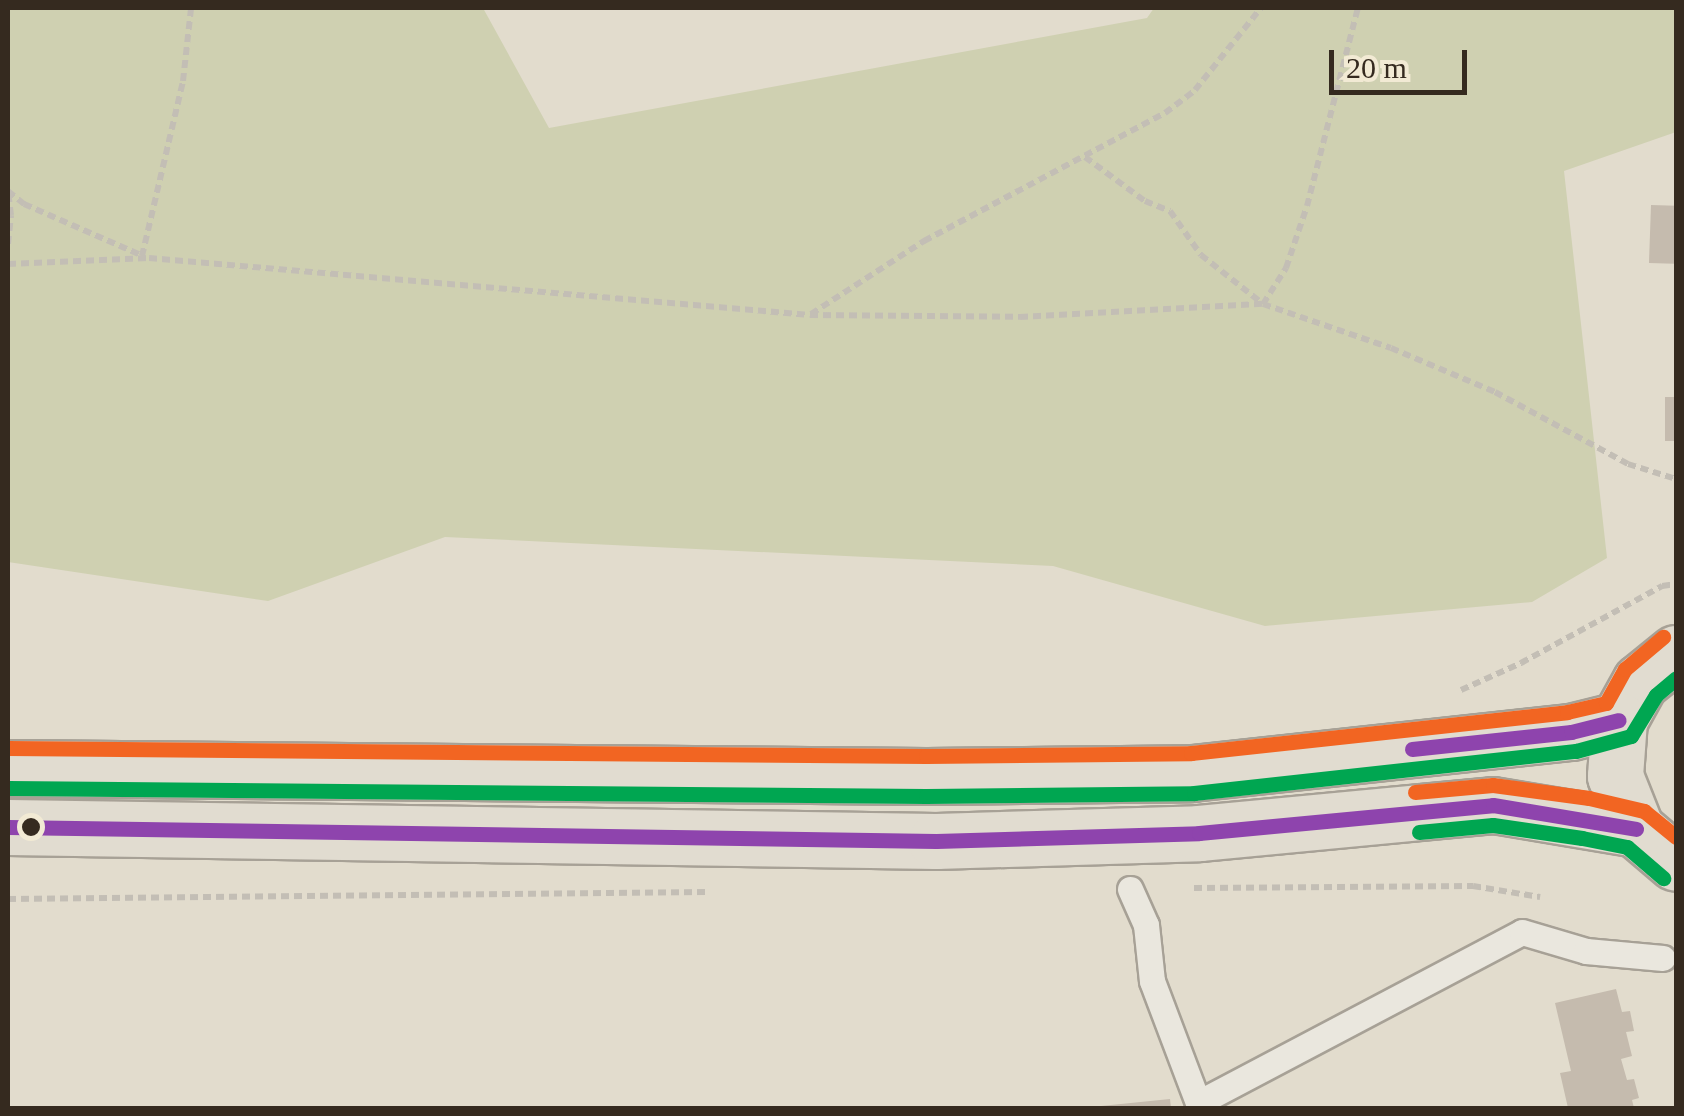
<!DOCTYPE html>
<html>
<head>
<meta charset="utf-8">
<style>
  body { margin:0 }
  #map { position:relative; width:1684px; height:1116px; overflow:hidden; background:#e2dccd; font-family:"Times New Roman",serif }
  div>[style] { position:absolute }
  .green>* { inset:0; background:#cfd0b1 }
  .building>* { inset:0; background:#c5bbae; transform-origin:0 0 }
  .path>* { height:6px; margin-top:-3px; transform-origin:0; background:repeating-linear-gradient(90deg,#c3beb5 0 8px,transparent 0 13px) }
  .roads { filter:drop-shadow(2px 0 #a7a196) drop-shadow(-2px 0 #a7a196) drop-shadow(0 2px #a7a196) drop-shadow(0 -2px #a7a196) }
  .service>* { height:25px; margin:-12.5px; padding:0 12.5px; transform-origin:12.5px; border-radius:12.5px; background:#eae7de }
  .primary>* { height:55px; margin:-27.5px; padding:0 27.5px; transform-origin:27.5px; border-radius:27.5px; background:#e1dcd0 }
  .bus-1>* { height:15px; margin:-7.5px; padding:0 7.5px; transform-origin:7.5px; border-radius:7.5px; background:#8e44ad }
  .bus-2>* { height:15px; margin:-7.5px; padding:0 7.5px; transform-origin:7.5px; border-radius:7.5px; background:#00a651 }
  .bus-3>* { height:15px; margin:-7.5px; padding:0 7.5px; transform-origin:7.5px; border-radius:7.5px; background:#f26522 }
  .dots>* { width:28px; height:28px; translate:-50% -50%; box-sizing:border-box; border:5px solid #f2ead4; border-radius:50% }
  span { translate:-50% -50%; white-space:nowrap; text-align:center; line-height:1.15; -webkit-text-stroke:8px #f2ead4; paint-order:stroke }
  .frame { position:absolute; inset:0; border:10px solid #352a1f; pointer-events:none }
  .scale { position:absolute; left:1329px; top:50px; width:138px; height:45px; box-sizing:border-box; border:5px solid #352a1f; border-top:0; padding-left:12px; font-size:30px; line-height:35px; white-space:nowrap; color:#352a1f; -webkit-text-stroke:8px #f2ead4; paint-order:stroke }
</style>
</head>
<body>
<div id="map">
  <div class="green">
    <div style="clip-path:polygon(8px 8px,483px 8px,549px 128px,1147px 18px,1154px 8px,1676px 8px,1676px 132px,1564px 171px,1607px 558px,1532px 602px,1265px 626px,1053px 566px,445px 537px,268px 601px,8px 562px)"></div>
  </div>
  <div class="building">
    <div style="left:1651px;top:205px;width:25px;height:58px;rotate:2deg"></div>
    <div style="left:1665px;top:397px;width:11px;height:44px"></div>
    <div style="clip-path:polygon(1616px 989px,1622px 1012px,1630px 1011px,1634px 1031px,1626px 1032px,1632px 1056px,1621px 1059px,1627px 1080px,1634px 1079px,1639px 1098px,1632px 1100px,1634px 1108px,1568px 1108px,1560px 1073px,1571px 1071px,1555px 1003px)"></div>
    <div style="clip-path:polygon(1170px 1099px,1171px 1108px,1101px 1108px,1101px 1106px)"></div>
  </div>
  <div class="path">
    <div style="left:1085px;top:157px;width:74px;rotate:36.3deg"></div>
    <div style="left:1145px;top:201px;width:27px;rotate:22deg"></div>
    <div style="left:1170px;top:211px;width:54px;rotate:54.8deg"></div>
    <div style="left:1201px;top:255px;width:79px;rotate:38.3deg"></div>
    <div style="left:1263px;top:304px;width:43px;rotate:-57.4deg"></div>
    <div style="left:1286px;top:268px;width:65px;rotate:-71.3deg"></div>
    <div style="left:1307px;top:206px;width:204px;rotate:-75.6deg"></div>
    <div style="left:8px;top:191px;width:21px;rotate:39deg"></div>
    <div style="left:24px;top:204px;width:130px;rotate:23.6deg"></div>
    <div style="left:8px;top:244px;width:29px;rotate:-84deg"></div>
    <div style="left:11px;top:215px;width:24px;rotate:-97deg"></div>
    <div style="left:142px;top:256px;width:180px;rotate:-76.8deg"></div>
    <div style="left:183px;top:81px;width:73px;rotate:-83.7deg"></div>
    <div style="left:8px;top:264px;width:141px;rotate:-2.4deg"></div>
    <div style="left:149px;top:258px;width:663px;rotate:4.93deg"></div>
    <div style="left:810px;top:315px;width:210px;rotate:0.5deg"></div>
    <div style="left:1020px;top:317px;width:243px;rotate:-3.1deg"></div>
    <div style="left:1263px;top:304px;width:135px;rotate:19deg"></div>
    <div style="left:1391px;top:348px;width:113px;rotate:22.9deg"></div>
    <div style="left:1495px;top:392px;width:151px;rotate:28.4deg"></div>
    <div style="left:1628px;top:464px;width:50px;rotate:17.4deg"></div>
    <div style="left:811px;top:314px;width:135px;rotate:-32.9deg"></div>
    <div style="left:924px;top:241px;width:273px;rotate:-28deg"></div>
    <div style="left:1165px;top:113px;width:38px;rotate:-37deg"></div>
    <div style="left:1195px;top:90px;width:105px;rotate:-51.2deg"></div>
    <div style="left:1461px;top:690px;width:66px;rotate:-24.2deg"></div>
    <div style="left:1521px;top:663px;width:161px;rotate:-28.6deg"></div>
    <div style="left:1662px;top:586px;width:14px;rotate:-8deg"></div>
    <div style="left:1194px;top:888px;width:279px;rotate:-0.4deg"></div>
    <div style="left:1473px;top:886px;width:68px;rotate:9.3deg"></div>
    <div style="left:8px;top:899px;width:698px;rotate:-0.57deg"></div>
  </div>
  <div class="roads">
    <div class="service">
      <div style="left:1130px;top:889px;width:39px;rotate:66deg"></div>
      <div style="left:1146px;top:925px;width:56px;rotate:83.9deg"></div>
      <div style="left:1152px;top:981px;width:130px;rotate:69.3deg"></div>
      <div style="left:1200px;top:1108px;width:5px;rotate:-112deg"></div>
      <div style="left:1198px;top:1103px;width:366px;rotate:-27.8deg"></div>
      <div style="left:1522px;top:932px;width:67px;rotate:16.5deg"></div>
      <div style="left:1586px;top:951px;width:77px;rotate:5.2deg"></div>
    </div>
    <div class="primary">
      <div style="left:1676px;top:653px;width:46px;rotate:141.1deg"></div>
      <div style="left:1640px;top:682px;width:43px;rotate:118.9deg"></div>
      <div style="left:1619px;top:720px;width:56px;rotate:94.1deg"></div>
      <div style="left:1615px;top:776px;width:57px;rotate:68.4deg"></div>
      <div style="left:1636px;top:829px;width:52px;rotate:40.4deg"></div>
      <div style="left:8px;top:768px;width:918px;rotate:0.5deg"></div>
      <div style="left:926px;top:776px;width:266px;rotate:-0.6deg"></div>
      <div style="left:1192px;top:773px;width:381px;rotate:-6.2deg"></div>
      <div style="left:1571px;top:732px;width:49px;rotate:-14deg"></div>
      <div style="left:8px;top:827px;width:928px;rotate:0.86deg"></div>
      <div style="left:936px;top:841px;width:263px;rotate:-1.7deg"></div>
      <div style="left:1199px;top:833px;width:295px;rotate:-5.4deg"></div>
      <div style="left:1493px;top:805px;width:145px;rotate:9.5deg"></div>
    </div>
  </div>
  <div class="bus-1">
    <div style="left:1412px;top:749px;width:160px;rotate:-6.1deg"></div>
    <div style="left:1571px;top:732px;width:49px;rotate:-14deg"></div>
    <div style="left:8px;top:827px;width:928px;rotate:0.86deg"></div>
    <div style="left:936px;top:841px;width:263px;rotate:-1.7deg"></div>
    <div style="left:1199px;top:833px;width:295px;rotate:-5.4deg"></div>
    <div style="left:1493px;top:805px;width:145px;rotate:9.5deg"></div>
  </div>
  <div class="bus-2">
    <div style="left:8px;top:788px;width:918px;rotate:0.5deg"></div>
    <div style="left:926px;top:796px;width:268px;rotate:-0.6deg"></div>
    <div style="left:1194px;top:793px;width:384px;rotate:-6.3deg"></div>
    <div style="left:1576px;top:751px;width:57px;rotate:-15.3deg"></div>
    <div style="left:1631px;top:736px;width:48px;rotate:-58.6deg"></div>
    <div style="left:1656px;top:695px;width:26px;rotate:-40deg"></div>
    <div style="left:1419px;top:832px;width:74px;rotate:-5.4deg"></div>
    <div style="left:1493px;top:825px;width:90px;rotate:8.3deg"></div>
    <div style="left:1582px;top:838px;width:46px;rotate:11.3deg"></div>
    <div style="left:1627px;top:847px;width:48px;rotate:40.7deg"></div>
  </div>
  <div class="bus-3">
    <div style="left:8px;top:748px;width:918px;rotate:0.5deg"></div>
    <div style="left:926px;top:756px;width:265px;rotate:-0.6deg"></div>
    <div style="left:1191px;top:753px;width:378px;rotate:-6.2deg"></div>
    <div style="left:1567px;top:712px;width:40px;rotate:-13deg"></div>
    <div style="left:1606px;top:703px;width:39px;rotate:-61deg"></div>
    <div style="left:1625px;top:669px;width:50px;rotate:-40.1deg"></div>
    <div style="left:1415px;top:792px;width:78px;rotate:-5.1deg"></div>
    <div style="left:1493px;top:785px;width:97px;rotate:7.7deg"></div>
    <div style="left:1589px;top:798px;width:57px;rotate:13.3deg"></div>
    <div style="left:1644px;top:811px;width:41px;rotate:39.1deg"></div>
  </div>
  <div class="dots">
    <div style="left:31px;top:827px;background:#352a1f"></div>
  </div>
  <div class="frame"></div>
  <div class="scale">20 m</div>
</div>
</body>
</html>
